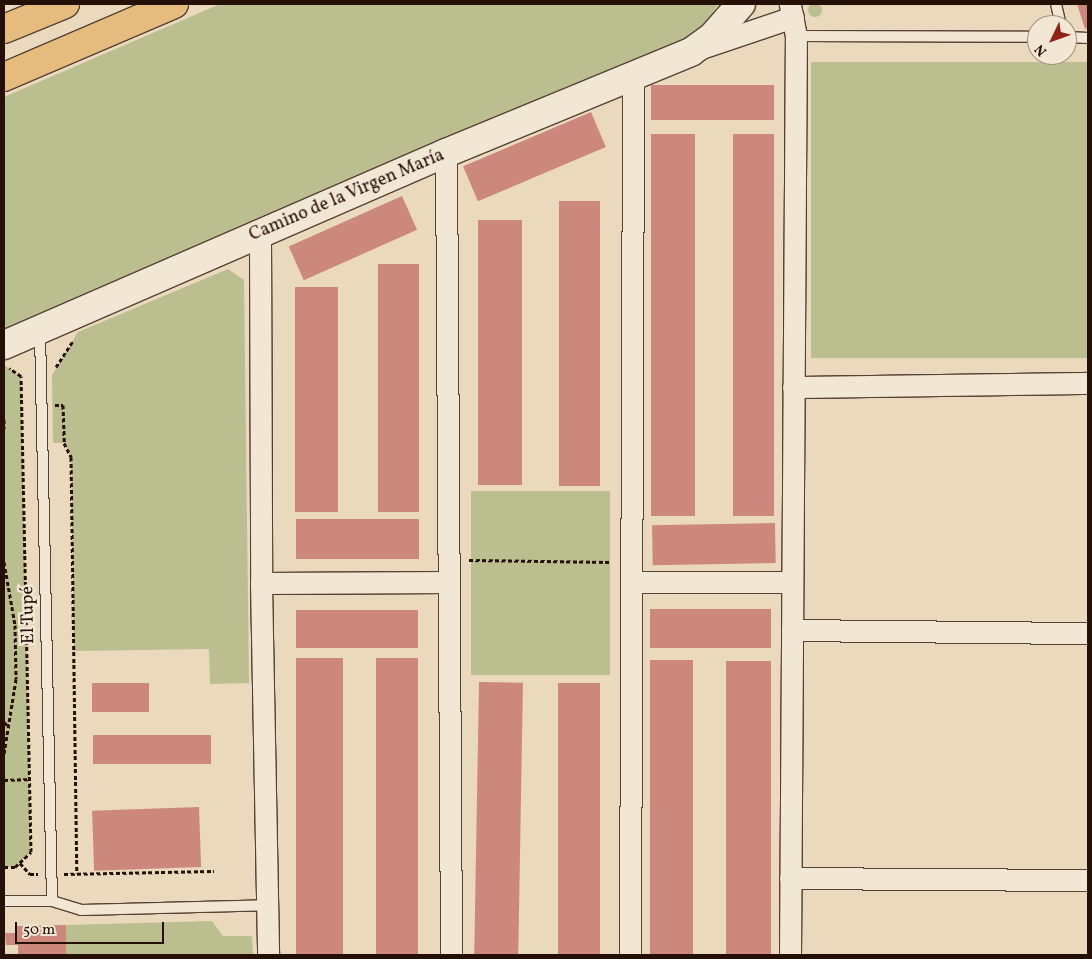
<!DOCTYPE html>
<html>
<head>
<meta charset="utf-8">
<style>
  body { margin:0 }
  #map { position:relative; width:1092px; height:959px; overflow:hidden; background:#ebd9bd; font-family:Vollkorn,serif }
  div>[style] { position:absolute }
  .green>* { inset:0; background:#bbbe8e; transform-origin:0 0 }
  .round { border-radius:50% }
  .building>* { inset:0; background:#cd887d; transform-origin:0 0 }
  .path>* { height:3px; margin-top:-1.5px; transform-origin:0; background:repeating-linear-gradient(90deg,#251008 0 4px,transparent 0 6.5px) }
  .roads { filter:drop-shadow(1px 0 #564235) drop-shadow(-1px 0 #564235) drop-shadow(0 1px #564235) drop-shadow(0 -1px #564235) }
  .lane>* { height:10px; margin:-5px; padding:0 5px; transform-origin:5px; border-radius:5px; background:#f2e6d4 }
  .street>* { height:21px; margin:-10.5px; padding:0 10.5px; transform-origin:10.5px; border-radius:10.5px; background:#f2e6d4 }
  .secondary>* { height:28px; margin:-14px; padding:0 14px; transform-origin:14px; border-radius:14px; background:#f2e6d4 }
  .highway>* { height:28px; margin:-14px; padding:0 14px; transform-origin:14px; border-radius:14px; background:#e6bc7e }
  span { translate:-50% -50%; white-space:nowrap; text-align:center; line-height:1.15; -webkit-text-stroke:5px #f2e6d4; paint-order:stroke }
  .street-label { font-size:18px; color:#251008 }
  .frame { position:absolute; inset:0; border:5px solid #251008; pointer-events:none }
  .north { position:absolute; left:1027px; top:15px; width:50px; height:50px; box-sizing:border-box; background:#f2e6d4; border:1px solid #a09082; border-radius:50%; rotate:228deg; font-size:14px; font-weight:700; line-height:20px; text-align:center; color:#251008 }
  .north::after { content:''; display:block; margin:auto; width:18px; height:22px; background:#8f2418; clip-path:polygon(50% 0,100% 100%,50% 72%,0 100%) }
  .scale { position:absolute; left:15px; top:922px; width:149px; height:22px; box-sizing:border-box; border:2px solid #251008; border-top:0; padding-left:6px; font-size:15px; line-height:18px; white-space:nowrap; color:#251008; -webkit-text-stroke:4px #f2e6d4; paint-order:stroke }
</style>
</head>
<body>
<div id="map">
  <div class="green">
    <div class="round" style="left:808px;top:3px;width:14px;height:14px"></div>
    <div style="clip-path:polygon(220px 4px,718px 4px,708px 20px,686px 40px,4px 331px,4px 97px)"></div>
    <div style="left:811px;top:62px;width:277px;height:296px"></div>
    <div style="clip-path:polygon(228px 269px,244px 280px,249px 683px,210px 684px,209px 649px,74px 651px,71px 458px,64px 443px,53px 443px,52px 375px,78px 332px)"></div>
    <div style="clip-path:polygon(4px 365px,21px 376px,31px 852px,15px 867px,4px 867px)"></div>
    <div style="left:471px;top:491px;width:139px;height:184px"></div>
    <div style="clip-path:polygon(212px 921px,223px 936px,252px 936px,253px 955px,66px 955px,66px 925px)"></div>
  </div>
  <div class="building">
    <div style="clip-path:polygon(1077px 4px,1088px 4px,1088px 28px,1085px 29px)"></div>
    <div style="left:774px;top:85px;width:35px;height:123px;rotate:90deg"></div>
    <div style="left:591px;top:112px;width:38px;height:139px;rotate:67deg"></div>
    <div style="left:651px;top:134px;width:44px;height:382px"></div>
    <div style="left:733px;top:134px;width:41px;height:382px"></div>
    <div style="left:402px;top:196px;width:37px;height:124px;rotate:66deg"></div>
    <div style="left:559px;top:201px;width:41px;height:285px"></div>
    <div style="left:478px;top:220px;width:44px;height:265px"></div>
    <div style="left:378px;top:264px;width:41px;height:248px"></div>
    <div style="left:295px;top:287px;width:43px;height:225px"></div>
    <div style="left:419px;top:519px;width:40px;height:123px;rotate:90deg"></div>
    <div style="left:775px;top:523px;width:40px;height:123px;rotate:89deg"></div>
    <div style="left:650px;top:609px;width:121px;height:39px"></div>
    <div style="left:296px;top:610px;width:122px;height:38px"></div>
    <div style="left:296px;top:658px;width:47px;height:297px"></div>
    <div style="left:376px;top:658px;width:42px;height:297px"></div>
    <div style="left:650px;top:660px;width:43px;height:295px"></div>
    <div style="left:726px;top:661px;width:45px;height:294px"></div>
    <div style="left:479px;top:682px;width:44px;height:273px;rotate:1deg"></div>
    <div style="left:149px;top:683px;width:29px;height:57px;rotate:90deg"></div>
    <div style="left:558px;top:683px;width:42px;height:272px"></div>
    <div style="left:211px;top:735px;width:29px;height:118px;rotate:90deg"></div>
    <div style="left:199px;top:807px;width:60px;height:107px;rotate:88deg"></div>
    <div style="clip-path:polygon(66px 925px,66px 955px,18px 955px,18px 945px,6px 945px,5px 933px,16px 933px,16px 926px)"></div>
  </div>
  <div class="path">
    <div style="left:56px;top:367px;width:31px;rotate:-57deg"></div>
    <div style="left:55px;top:405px;width:8px"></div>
    <div style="left:63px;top:405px;width:38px;rotate:88deg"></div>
    <div style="left:64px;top:443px;width:16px;rotate:63deg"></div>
    <div style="left:71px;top:457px;width:416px;rotate:89.2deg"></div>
    <div style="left:4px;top:420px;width:9px;rotate:90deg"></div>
    <div style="left:469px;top:560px;width:142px;rotate:0.8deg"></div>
    <div style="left:4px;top:562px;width:64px;rotate:80.1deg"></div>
    <div style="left:15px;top:625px;width:54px;rotate:88.9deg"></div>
    <div style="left:16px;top:679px;width:76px;rotate:99.1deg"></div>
    <div style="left:4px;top:722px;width:7px;rotate:45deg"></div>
    <div style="left:4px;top:780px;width:27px;rotate:-2deg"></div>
    <div style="left:20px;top:863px;width:15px;rotate:48deg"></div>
    <div style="left:30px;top:874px;width:8px"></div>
    <div style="left:4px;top:867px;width:11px"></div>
    <div style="left:15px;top:867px;width:22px;rotate:-43deg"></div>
    <div style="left:31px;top:852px;width:476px;rotate:-91.2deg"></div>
    <div style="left:21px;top:376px;width:14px;rotate:-146deg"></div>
    <div style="left:64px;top:874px;width:150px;rotate:-1.1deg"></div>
  </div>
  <div class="roads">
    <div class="lane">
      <div style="left:1056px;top:4px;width:22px;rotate:77deg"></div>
      <div style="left:796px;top:36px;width:241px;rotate:0.2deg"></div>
      <div style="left:1067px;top:37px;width:21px;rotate:3deg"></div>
      <div style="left:40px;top:332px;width:569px;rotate:88.79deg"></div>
      <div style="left:4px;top:901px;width:48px"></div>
      <div style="left:52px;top:901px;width:30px;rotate:17deg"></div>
      <div style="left:81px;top:910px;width:186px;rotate:-1.5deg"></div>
    </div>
    <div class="street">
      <div style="left:701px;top:48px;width:97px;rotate:-18.6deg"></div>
      <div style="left:446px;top:153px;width:802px;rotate:89.64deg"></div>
      <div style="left:260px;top:234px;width:349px;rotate:89.8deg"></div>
      <div style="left:261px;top:583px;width:372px;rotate:88.9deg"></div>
      <div style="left:793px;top:387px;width:295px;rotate:-0.8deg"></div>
      <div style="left:631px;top:582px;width:161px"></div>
      <div style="left:261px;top:583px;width:188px;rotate:-0.3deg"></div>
      <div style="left:792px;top:630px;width:296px;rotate:0.6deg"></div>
      <div style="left:790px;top:878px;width:298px;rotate:0.4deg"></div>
      <div style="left:630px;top:955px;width:880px;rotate:-89.8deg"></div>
      <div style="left:790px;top:955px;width:919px;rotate:-89.63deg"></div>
      <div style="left:796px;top:36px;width:33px;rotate:-101deg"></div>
    </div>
    <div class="secondary">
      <div style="left:4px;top:345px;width:482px;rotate:-23.5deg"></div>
      <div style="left:446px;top:153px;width:265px;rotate:-22.4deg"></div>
      <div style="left:691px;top:52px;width:26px;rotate:-36deg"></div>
      <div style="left:712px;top:37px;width:44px;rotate:-48.7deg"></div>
    </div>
    <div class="highway">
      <div style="left:4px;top:29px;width:66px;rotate:-22.3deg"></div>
      <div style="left:4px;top:77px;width:185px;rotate:-23.2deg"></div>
    </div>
  </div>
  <div class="street-label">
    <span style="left:347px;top:196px;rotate:-23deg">Camino de la Virgen María</span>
    <span style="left:29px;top:615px;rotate:-91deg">El Tupé</span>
  </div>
  <div class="frame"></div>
  <div class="north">N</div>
  <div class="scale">50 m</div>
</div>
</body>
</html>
